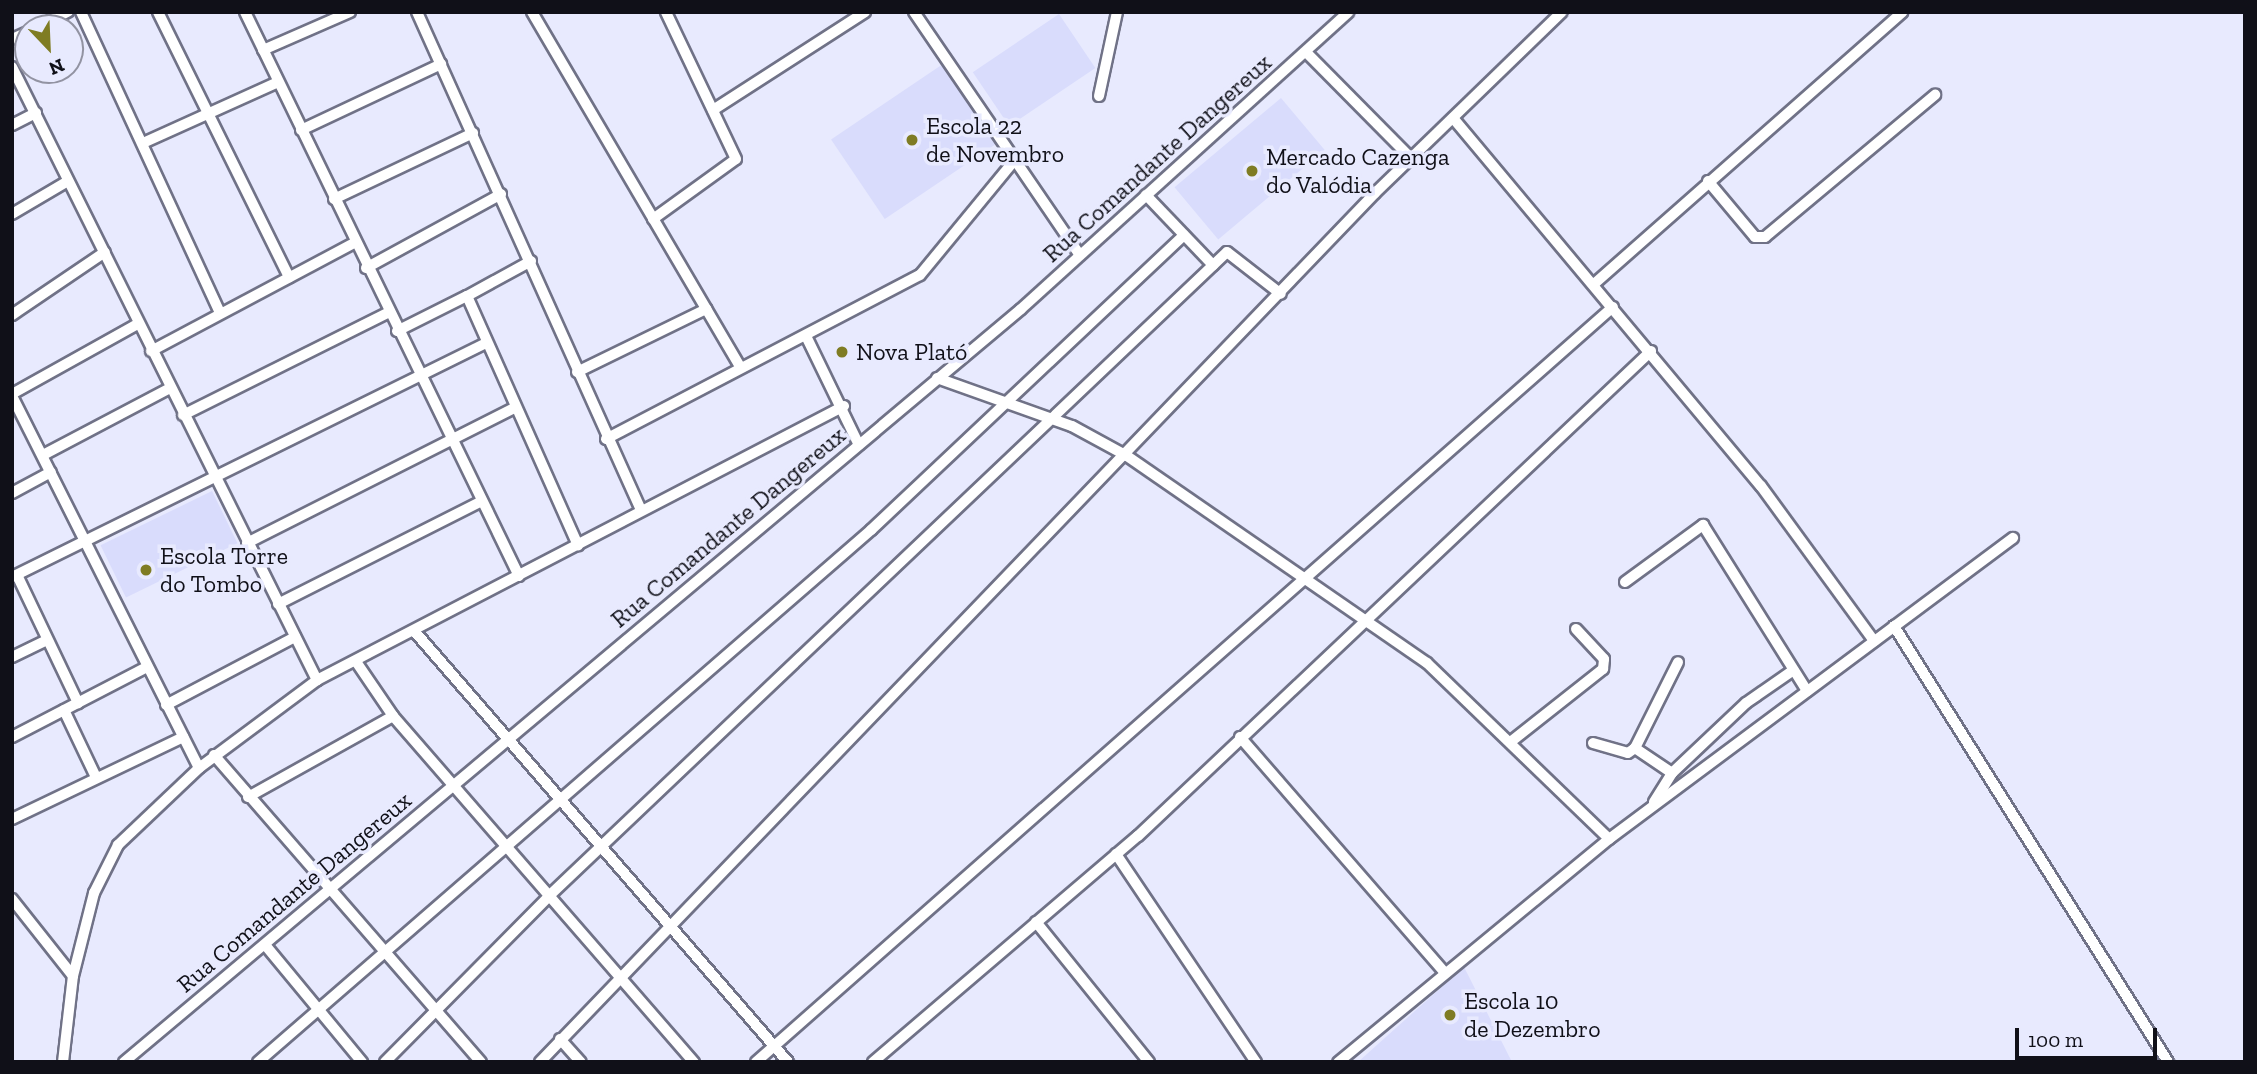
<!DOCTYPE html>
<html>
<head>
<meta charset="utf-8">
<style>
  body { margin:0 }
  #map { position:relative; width:2257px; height:1074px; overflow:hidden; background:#e8eafe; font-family:"Zilla Slab",serif }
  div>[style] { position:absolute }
  .built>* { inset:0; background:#d9dcfc; transform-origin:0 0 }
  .roads { filter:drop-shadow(2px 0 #707287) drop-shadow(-2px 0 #707287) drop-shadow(0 2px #707287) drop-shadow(0 -2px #707287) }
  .minor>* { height:10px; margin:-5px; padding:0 5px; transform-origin:5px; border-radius:5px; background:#fff }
  .dots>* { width:19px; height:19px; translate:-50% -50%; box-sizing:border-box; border:4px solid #e8eafe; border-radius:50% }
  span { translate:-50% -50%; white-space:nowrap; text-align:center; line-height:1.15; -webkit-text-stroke:7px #e8eafe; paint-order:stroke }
  .poi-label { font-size:24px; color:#101018 }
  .left { translate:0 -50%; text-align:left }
  .street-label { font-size:24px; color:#101018 }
  .frame { position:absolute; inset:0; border:14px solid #101018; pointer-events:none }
  .north { position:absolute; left:14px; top:14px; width:70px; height:70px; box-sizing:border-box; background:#e8eafe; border:2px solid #9293a2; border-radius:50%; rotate:157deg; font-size:19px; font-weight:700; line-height:28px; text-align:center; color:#101018 }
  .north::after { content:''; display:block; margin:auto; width:24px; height:32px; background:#7f7c23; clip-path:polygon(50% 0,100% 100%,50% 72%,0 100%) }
  .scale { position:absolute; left:2015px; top:1028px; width:142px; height:32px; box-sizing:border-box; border:4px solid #101018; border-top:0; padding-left:9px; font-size:21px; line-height:24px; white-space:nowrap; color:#101018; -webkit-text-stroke:5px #e8eafe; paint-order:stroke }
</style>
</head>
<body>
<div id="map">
  <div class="built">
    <div style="left:1059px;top:14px;width:65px;height:104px;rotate:56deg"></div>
    <div style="left:943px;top:64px;width:96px;height:135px;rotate:56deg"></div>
    <div style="left:1281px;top:98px;width:68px;height:139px;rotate:50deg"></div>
    <div style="left:212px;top:491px;width:58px;height:124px;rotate:64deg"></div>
    <div style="clip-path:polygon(1464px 967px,1512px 1062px,1358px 1062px)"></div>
  </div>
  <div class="roads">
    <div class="minor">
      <div style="left:81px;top:12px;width:332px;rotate:65.2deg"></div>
      <div style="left:158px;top:12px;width:296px;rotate:63.7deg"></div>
      <div style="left:245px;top:12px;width:627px;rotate:64.09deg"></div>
      <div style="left:417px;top:12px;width:546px;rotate:65.78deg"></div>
      <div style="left:532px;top:12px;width:411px;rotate:59.6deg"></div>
      <div style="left:914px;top:12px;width:294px;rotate:55.7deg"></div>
      <div style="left:36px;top:28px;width:36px;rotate:-27deg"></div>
      <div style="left:12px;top:39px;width:17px;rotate:-24deg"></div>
      <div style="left:263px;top:50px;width:95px;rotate:-23.6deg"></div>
      <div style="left:1306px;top:52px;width:149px;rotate:45.3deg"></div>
      <div style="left:12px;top:67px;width:685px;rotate:63.55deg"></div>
      <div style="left:1099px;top:96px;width:86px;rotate:-77.9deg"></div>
      <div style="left:713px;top:110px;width:181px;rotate:-32.8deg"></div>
      <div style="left:1453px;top:118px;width:480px;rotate:50.1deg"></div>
      <div style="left:1761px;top:486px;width:192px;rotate:53.9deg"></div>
      <div style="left:12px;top:125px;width:27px;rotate:-27deg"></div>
      <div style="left:301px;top:130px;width:155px;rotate:-25.2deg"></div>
      <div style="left:143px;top:143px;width:148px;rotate:-24.3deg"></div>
      <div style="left:1708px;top:181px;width:73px;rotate:50deg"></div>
      <div style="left:1755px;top:237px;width:10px"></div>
      <div style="left:1765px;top:237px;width:222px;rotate:-39.9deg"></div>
      <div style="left:1146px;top:195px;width:97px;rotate:46.3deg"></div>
      <div style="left:334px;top:199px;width:154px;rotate:-25.4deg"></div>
      <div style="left:12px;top:214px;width:65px;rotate:-30.5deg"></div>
      <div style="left:653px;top:219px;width:102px;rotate:-35.9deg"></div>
      <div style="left:736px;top:159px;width:163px;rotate:-115.5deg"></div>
      <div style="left:531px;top:261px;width:73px;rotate:151.3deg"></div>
      <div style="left:467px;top:296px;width:273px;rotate:66deg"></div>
      <div style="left:366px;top:268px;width:154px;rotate:-28.7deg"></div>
      <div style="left:1594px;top:284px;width:411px;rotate:-41.4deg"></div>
      <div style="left:12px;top:315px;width:112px;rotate:-34.1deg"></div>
      <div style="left:397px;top:331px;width:78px;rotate:-26.6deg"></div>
      <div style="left:806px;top:336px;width:121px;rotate:64.1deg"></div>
      <div style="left:151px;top:351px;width:230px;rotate:-28deg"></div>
      <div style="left:577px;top:372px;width:144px;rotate:-26deg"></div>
      <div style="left:937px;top:378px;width:143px;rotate:19.6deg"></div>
      <div style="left:1072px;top:426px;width:63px;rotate:28.6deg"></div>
      <div style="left:1127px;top:456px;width:364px;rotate:34.6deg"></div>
      <div style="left:1427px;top:663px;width:253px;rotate:44deg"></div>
      <div style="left:1609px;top:839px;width:351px;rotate:140.5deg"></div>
      <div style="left:12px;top:394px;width:144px;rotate:-29.1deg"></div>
      <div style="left:12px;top:396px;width:416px;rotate:63.3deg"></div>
      <div style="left:183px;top:415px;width:229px;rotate:-26.5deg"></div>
      <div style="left:606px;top:439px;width:354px;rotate:-27.6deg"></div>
      <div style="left:920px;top:275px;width:148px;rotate:-50.5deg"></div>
      <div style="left:43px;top:455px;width:144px;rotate:-27.8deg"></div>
      <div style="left:12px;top:493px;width:44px;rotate:-28.3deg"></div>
      <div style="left:247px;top:543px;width:301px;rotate:-26.8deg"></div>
      <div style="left:17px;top:575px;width:142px;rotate:64.5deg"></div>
      <div style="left:12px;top:577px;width:529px;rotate:-26.27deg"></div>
      <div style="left:1625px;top:582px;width:97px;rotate:-36.2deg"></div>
      <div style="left:1703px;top:525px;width:196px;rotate:57.9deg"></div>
      <div style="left:278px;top:604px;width:226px;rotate:-26.8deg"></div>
      <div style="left:1894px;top:626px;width:515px;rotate:57.85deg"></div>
      <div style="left:416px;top:633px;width:568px;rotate:49.07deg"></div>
      <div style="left:12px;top:657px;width:39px;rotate:-26deg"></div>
      <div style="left:357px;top:663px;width:64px;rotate:55.8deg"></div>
      <div style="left:393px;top:716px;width:459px;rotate:49deg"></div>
      <div style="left:166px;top:705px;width:146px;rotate:-27.8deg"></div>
      <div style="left:64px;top:710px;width:74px;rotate:64.5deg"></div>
      <div style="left:12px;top:737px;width:152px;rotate:-27.4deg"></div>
      <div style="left:1240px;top:737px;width:311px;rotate:49deg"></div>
      <div style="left:1513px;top:740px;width:115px;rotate:-38.3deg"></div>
      <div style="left:1603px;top:669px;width:10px;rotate:-84deg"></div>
      <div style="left:1604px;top:659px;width:41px;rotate:-133deg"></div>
      <div style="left:1593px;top:743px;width:36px;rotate:16deg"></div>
      <div style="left:1628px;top:753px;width:9px;rotate:-36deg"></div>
      <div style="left:214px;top:755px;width:407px;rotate:49deg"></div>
      <div style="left:1672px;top:773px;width:45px;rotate:-146deg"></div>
      <div style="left:1635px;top:748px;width:96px;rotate:-63.4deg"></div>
      <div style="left:248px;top:797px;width:166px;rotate:-29.2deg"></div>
      <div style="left:1654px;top:802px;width:34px;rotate:-58deg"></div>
      <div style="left:1672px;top:773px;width:102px;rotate:-43.4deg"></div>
      <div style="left:1746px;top:703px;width:56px;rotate:-34.8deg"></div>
      <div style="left:12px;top:819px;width:190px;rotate:-25.6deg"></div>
      <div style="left:1609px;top:839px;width:504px;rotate:-36.69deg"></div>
      <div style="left:1116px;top:854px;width:251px;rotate:56.1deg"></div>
      <div style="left:12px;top:899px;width:98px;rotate:51.6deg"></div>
      <div style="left:1036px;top:922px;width:180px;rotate:51.1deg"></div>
      <div style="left:266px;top:946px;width:151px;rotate:50.4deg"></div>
      <div style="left:560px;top:1039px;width:31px;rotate:48deg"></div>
      <div style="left:63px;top:1062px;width:87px;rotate:-83.4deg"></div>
      <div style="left:73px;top:976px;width:86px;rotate:-75.8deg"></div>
      <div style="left:94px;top:893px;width:54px;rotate:-63.4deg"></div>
      <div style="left:118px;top:845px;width:112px;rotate:-43.5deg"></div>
      <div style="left:199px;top:768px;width:147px;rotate:-36.7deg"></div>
      <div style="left:317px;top:680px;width:594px;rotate:-27.47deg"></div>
      <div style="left:124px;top:1062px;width:1171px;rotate:-40.01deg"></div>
      <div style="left:1021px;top:309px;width:442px;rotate:-42.2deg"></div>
      <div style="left:258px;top:1062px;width:812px;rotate:-40.95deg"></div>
      <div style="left:871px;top:530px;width:430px;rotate:-43.3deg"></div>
      <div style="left:385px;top:1062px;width:236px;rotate:-45.3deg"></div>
      <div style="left:551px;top:894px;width:932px;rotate:-43.52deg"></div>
      <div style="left:1227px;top:252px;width:68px;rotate:37.9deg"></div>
      <div style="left:540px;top:1062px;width:1205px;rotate:-46.14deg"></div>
      <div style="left:1375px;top:193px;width:260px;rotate:-44.1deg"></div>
      <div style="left:756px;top:1062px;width:1142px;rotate:-41.38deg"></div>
      <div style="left:873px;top:1062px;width:348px;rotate:-40.5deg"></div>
      <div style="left:1138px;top:836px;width:706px;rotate:-43.39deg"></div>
    </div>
  </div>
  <div class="dots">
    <div style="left:912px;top:140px;background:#7f7c23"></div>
    <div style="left:1252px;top:171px;background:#7f7c23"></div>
    <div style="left:842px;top:352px;background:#7f7c23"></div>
    <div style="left:146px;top:570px;background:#7f7c23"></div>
    <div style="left:1450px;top:1015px;background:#7f7c23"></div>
  </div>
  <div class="poi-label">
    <span class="left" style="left:926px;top:140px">Escola 22<br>de Novembro</span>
    <span class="left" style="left:1266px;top:171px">Mercado Cazenga<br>do Valódia</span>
    <span class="left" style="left:856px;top:352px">Nova Plató</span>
    <span class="left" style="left:160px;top:570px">Escola Torre<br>do Tombo</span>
    <span class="left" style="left:1464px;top:1015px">Escola 10<br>de Dezembro</span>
  </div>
  <div class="street-label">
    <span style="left:1157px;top:158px;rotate:-42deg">Rua Comandante Dangereux</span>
    <span style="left:728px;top:527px;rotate:-40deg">Rua Comandante Dangereux</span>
    <span style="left:294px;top:892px;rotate:-40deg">Rua Comandante Dangereux</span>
  </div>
  <div class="frame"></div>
  <div class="north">N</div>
  <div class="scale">100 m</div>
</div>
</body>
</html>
